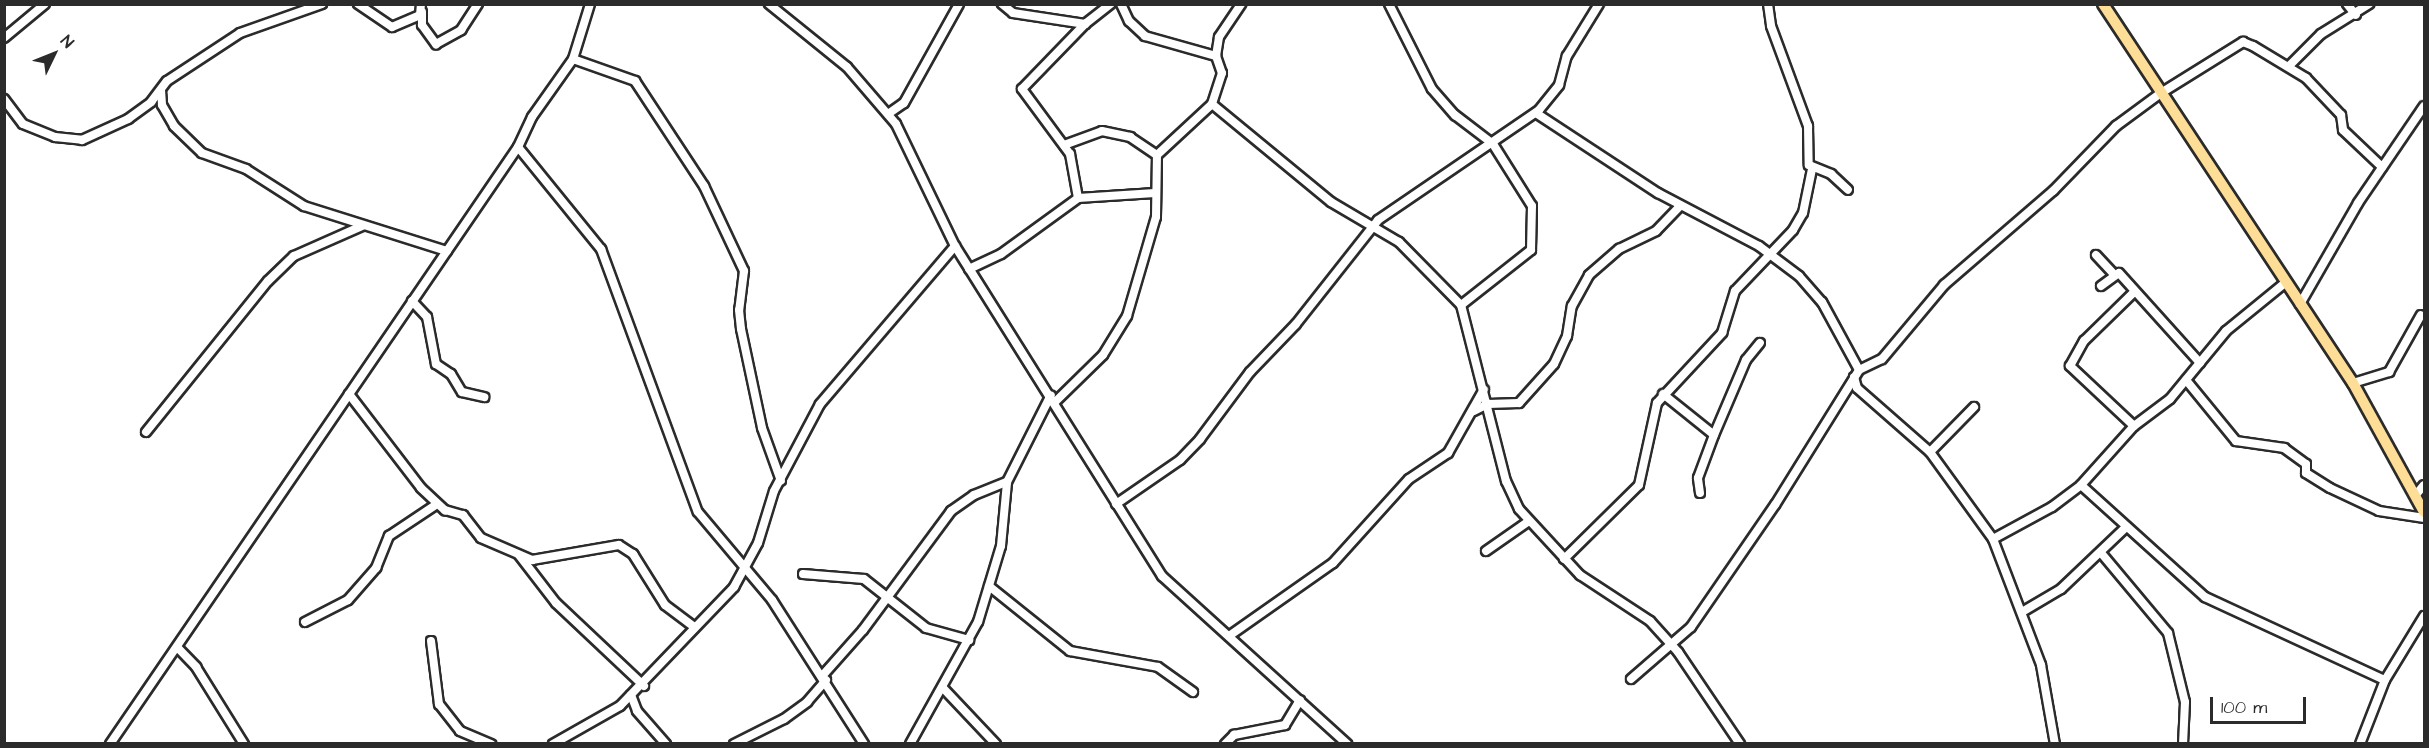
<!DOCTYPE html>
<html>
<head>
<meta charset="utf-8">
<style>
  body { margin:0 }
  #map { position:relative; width:2429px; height:748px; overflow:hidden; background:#fff; font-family:"Architects Daughter",sans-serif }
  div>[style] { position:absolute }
  .roads { filter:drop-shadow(2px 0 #2b2b2b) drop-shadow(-2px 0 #2b2b2b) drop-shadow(0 2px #2b2b2b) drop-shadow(0 -2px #2b2b2b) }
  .minor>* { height:8px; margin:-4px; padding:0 4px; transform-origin:4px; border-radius:4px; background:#fff }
  .major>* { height:10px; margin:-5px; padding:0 5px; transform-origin:5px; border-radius:5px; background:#fedd96 }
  span { translate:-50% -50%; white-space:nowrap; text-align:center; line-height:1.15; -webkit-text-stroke:4.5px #fff; paint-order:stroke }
  .frame { position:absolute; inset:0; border:6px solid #2b2b2b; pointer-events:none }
  .north { position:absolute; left:24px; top:24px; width:60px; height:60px; -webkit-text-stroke:4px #fff; paint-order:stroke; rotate:47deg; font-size:16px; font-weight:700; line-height:24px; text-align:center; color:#2b2b2b }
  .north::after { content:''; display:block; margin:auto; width:21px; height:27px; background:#2b2b2b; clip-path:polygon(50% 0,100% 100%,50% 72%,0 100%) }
  .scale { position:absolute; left:2210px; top:697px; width:96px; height:27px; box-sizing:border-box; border:3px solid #2b2b2b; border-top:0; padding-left:8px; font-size:18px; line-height:21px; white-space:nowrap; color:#2b2b2b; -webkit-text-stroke:4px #fff; paint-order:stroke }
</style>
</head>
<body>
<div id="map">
  <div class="roads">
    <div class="minor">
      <div style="left:358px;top:4px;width:41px;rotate:34.1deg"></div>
      <div style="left:392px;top:27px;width:30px;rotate:-23deg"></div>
      <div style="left:420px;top:15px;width:11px;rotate:-85deg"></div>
      <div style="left:769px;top:4px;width:100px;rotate:38.9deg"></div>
      <div style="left:847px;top:67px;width:75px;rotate:49.3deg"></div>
      <div style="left:896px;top:124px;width:136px;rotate:64.2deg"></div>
      <div style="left:955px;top:246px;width:390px;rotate:57.9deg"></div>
      <div style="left:1162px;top:576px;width:250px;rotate:42.2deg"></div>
      <div style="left:1002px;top:4px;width:14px;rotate:39deg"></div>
      <div style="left:1013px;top:13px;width:73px;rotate:8.7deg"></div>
      <div style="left:1121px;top:4px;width:19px;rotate:65deg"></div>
      <div style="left:1129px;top:21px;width:22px;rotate:43deg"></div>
      <div style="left:1145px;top:36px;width:74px;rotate:15.7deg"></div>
      <div style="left:1216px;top:56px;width:18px;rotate:71deg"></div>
      <div style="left:1222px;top:73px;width:33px;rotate:108deg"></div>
      <div style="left:1389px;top:4px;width:95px;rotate:63.2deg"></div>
      <div style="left:1432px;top:89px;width:35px;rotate:49deg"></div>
      <div style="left:1455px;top:115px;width:48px;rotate:37.3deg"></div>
      <div style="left:1493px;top:144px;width:73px;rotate:57.8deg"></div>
      <div style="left:1532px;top:206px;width:44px;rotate:91.3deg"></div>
      <div style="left:1531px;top:250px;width:89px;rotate:141.8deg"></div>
      <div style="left:1768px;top:4px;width:22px;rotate:82deg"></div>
      <div style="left:1771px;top:26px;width:107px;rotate:69.7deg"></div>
      <div style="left:1808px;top:126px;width:39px;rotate:89deg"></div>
      <div style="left:1809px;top:165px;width:24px;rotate:22deg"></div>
      <div style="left:1831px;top:174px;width:23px;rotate:43deg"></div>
      <div style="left:2347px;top:4px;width:14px;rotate:51deg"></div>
      <div style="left:422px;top:12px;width:13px;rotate:90deg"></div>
      <div style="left:422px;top:25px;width:24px;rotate:54deg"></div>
      <div style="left:436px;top:44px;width:29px;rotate:-29deg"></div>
      <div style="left:461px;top:30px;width:31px;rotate:-57deg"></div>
      <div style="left:4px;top:38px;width:53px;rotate:-39.7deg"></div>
      <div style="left:1216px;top:56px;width:19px;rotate:-81deg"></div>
      <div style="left:1219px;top:37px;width:40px;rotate:-56deg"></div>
      <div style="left:573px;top:59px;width:66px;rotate:19.5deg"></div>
      <div style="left:635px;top:81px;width:126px;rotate:56.7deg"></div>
      <div style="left:704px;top:186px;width:94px;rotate:64.8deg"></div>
      <div style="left:744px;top:271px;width:39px;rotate:97deg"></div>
      <div style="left:739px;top:310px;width:19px;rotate:84deg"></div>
      <div style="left:741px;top:329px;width:101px;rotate:78deg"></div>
      <div style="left:762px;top:428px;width:56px;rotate:70.3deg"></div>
      <div style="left:2289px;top:66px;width:45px;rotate:-45deg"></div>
      <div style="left:2321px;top:34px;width:57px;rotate:-32deg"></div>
      <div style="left:161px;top:90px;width:15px;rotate:86deg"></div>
      <div style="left:162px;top:105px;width:24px;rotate:60deg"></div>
      <div style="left:174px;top:126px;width:39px;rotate:44deg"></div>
      <div style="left:202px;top:153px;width:47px;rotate:20deg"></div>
      <div style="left:246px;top:169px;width:69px;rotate:32.5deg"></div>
      <div style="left:304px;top:206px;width:150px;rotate:17.5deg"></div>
      <div style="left:4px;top:99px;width:31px;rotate:53deg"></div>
      <div style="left:23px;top:124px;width:35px;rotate:22deg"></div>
      <div style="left:55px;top:137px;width:27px;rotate:6deg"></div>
      <div style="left:82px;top:140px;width:51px;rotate:-24.5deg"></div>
      <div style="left:128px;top:119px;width:29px;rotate:-36deg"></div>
      <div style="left:151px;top:102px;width:26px;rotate:-53deg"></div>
      <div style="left:167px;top:81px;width:87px;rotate:-33.3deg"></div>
      <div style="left:240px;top:33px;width:87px;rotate:-19.5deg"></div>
      <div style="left:1536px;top:113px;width:146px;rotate:33.3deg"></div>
      <div style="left:1658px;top:193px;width:114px;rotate:27.7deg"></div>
      <div style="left:1759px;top:246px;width:50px;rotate:36.9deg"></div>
      <div style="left:1799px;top:276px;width:35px;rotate:49deg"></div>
      <div style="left:1822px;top:302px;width:77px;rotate:61.4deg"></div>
      <div style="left:888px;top:114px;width:19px;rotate:-35deg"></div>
      <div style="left:904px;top:103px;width:113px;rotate:-60.9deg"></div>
      <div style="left:1064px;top:145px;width:40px;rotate:-20.2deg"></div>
      <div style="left:1102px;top:131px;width:29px;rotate:12deg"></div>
      <div style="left:1130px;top:137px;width:32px;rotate:34deg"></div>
      <div style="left:518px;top:147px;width:132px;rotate:50.9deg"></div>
      <div style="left:601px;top:249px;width:280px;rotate:69.8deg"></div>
      <div style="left:698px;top:512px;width:115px;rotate:49.9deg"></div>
      <div style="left:772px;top:600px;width:171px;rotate:57.4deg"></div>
      <div style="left:1078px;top:198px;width:77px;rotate:-3.7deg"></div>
      <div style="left:2096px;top:255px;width:26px;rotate:47deg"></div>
      <div style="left:969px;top:269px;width:35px;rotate:-25deg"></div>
      <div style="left:1001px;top:254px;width:95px;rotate:-36deg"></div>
      <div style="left:1078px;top:198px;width:45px;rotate:-100.3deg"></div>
      <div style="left:1070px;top:154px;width:81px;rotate:-126.4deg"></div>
      <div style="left:1022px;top:89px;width:91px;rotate:-45.9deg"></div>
      <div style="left:1085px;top:24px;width:33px;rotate:-38deg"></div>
      <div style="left:2101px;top:286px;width:22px;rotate:-36deg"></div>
      <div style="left:2119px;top:273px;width:121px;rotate:48deg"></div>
      <div style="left:412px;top:301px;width:22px;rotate:47deg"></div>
      <div style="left:427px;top:317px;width:48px;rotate:79.2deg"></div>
      <div style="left:436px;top:364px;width:18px;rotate:34deg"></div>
      <div style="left:451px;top:374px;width:21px;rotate:59deg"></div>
      <div style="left:462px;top:392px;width:23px;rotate:13deg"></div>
      <div style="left:2300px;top:304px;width:116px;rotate:-60.1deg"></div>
      <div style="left:2358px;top:203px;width:117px;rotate:-55.8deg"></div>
      <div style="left:1854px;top:377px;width:11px;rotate:75deg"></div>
      <div style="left:1857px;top:388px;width:97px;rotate:41.2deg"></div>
      <div style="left:1930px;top:452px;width:107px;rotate:54.1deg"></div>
      <div style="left:1993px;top:539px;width:135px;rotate:69.1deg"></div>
      <div style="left:2041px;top:665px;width:80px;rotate:80deg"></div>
      <div style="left:2186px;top:380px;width:79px;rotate:50.7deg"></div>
      <div style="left:2236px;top:441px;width:49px;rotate:8.3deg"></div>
      <div style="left:2284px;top:448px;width:27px;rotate:36deg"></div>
      <div style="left:2306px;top:464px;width:9px;rotate:90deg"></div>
      <div style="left:2306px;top:473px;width:28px;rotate:32deg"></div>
      <div style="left:2330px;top:488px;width:54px;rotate:25.1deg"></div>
      <div style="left:2379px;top:511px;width:46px;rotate:8.8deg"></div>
      <div style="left:2353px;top:383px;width:38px;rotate:-17deg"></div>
      <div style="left:2389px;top:372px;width:65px;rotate:-60.7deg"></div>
      <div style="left:349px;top:394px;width:118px;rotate:52.5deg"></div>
      <div style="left:421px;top:488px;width:33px;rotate:43deg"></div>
      <div style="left:445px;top:510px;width:19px;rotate:16deg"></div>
      <div style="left:463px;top:515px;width:29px;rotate:52deg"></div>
      <div style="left:481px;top:538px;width:56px;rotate:23.3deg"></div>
      <div style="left:532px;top:560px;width:88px;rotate:-9.8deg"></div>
      <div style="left:619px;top:545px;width:17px;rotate:33deg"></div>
      <div style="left:633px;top:554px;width:60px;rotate:57.9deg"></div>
      <div style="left:665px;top:605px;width:35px;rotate:37deg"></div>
      <div style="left:1663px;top:394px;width:65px;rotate:38.8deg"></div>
      <div style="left:1055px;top:402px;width:67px;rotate:-44.4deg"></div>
      <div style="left:1103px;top:355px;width:46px;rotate:-58.4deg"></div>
      <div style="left:1127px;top:316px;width:103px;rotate:-73.7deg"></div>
      <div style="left:1156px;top:217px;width:62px;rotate:-89.1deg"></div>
      <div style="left:1157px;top:155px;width:75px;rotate:-42.8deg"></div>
      <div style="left:1212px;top:104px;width:154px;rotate:39.5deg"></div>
      <div style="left:1331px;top:202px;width:79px;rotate:30.5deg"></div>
      <div style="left:1399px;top:242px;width:88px;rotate:45.5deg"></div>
      <div style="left:1461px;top:305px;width:182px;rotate:75.7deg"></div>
      <div style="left:1506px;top:481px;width:31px;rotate:65deg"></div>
      <div style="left:1519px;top:509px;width:90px;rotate:47.3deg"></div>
      <div style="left:1580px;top:575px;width:84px;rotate:33.3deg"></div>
      <div style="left:1650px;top:621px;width:42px;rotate:47.9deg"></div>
      <div style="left:1678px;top:652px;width:111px;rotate:56deg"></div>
      <div style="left:1474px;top:411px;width:16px;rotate:-27deg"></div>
      <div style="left:1488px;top:404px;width:31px;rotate:-2deg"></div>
      <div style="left:1519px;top:403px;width:52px;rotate:-48.1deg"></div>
      <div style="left:1554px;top:364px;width:31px;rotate:-65deg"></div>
      <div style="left:1567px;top:336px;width:30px;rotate:-81deg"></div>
      <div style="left:1572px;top:306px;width:35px;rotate:-61deg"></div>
      <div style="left:1589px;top:275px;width:40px;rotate:-41deg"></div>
      <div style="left:1619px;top:249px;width:41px;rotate:-25.9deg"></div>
      <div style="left:1656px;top:231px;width:35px;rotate:-46deg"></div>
      <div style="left:2134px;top:426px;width:88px;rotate:-136.8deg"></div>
      <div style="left:2070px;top:366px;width:29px;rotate:-61deg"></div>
      <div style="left:2084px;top:341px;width:70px;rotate:-44.4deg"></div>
      <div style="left:146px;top:432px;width:194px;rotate:-51.1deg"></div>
      <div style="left:268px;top:281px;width:36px;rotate:-44deg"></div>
      <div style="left:294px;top:256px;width:74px;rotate:-23.8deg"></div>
      <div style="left:1930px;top:452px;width:63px;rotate:-45.6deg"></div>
      <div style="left:2081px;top:485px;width:167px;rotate:42.1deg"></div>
      <div style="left:2205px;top:597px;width:198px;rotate:24.8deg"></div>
      <div style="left:1700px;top:493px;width:15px;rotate:-98deg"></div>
      <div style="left:1698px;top:478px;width:46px;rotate:-69.6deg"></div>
      <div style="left:1714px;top:435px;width:82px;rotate:-66.9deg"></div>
      <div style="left:1746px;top:360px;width:22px;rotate:-51deg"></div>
      <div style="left:2415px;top:496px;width:14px;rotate:-51deg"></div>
      <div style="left:1116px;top:504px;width:78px;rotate:-34.5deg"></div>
      <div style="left:1180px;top:460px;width:29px;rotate:-46deg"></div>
      <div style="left:1200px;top:439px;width:84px;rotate:-53.3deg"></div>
      <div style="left:1250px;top:372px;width:66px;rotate:-46.2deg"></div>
      <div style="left:1296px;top:324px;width:132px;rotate:-51.7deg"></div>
      <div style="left:1378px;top:220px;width:195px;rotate:-34.3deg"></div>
      <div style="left:1539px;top:110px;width:32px;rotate:-51deg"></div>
      <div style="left:1559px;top:85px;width:30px;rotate:-75deg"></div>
      <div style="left:1567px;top:56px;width:61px;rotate:-58.4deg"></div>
      <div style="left:1993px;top:539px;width:67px;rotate:-28.5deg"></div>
      <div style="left:2052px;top:507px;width:36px;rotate:-37deg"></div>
      <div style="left:2081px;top:485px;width:79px;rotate:-48.1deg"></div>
      <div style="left:2134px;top:426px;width:45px;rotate:-36.9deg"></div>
      <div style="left:2170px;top:399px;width:88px;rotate:-50.5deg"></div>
      <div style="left:2226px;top:331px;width:77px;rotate:-39.2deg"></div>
      <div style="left:1486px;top:551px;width:52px;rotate:-34.9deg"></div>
      <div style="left:2102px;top:554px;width:103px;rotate:50.1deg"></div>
      <div style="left:2168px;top:633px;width:71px;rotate:76.2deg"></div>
      <div style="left:2185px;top:702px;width:42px;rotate:92.7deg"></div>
      <div style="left:519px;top:555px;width:61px;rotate:52.4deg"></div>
      <div style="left:556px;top:603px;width:121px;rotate:43.3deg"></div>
      <div style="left:1564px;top:559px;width:105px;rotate:-44.6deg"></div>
      <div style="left:1639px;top:485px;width:84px;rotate:-77.6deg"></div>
      <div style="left:1657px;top:403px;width:96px;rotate:-47.1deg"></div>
      <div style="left:1722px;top:333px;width:44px;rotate:-72.8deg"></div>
      <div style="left:1735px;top:291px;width:84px;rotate:-46.4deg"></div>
      <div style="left:1793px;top:230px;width:20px;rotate:-60deg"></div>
      <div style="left:1803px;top:213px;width:45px;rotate:-78.4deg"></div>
      <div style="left:803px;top:574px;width:61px;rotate:4.7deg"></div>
      <div style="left:864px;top:579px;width:79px;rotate:38.3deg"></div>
      <div style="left:926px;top:628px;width:45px;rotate:15.6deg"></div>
      <div style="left:989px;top:586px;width:104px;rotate:38.7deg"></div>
      <div style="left:1070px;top:651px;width:89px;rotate:10.3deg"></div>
      <div style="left:1158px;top:667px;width:43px;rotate:35.5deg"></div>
      <div style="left:2022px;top:612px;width:45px;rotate:-30.5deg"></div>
      <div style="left:2061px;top:589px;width:87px;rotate:-43.6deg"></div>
      <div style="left:305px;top:622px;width:48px;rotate:-27.1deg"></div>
      <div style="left:348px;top:600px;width:43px;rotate:-48.8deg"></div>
      <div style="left:376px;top:568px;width:35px;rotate:-68deg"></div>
      <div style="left:389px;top:536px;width:58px;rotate:-33.7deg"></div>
      <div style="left:1229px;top:636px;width:127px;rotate:-35.1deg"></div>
      <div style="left:1333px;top:563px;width:113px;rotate:-47.9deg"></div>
      <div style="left:1409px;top:479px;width:47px;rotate:-33.7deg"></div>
      <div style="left:1448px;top:453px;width:73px;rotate:-60.6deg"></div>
      <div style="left:431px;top:641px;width:64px;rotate:82.8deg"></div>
      <div style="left:439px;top:704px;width:34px;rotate:52deg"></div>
      <div style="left:460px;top:731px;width:34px;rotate:23deg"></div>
      <div style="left:177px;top:647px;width:28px;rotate:46deg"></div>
      <div style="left:196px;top:667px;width:91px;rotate:58.1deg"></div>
      <div style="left:823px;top:675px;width:60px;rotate:-48.4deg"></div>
      <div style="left:863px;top:630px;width:148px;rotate:-53.5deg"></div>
      <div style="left:951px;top:511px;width:28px;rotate:-35deg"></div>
      <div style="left:974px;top:495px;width:35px;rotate:-22deg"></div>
      <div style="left:1631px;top:679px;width:79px;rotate:-40.9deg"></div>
      <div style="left:1691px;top:627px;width:148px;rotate:-55.5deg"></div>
      <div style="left:1775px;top:505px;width:159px;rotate:-58.1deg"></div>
      <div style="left:1859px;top:370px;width:25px;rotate:-26deg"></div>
      <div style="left:1882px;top:359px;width:97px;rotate:-50deg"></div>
      <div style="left:1944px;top:285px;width:144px;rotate:-40.8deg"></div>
      <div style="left:2053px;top:191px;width:91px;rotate:-45.9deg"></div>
      <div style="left:2116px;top:126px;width:56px;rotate:-36.3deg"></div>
      <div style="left:2161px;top:93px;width:97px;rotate:-31.9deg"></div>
      <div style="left:2243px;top:42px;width:11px;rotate:22deg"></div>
      <div style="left:2253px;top:46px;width:62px;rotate:31.1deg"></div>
      <div style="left:2306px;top:78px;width:51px;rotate:46.6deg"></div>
      <div style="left:2341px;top:115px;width:15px;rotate:82deg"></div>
      <div style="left:2343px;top:130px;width:54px;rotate:43.5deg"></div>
      <div style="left:943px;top:688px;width:77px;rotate:46.6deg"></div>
      <div style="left:631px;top:695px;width:17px;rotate:69deg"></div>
      <div style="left:637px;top:711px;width:44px;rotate:48.7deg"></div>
      <div style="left:110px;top:744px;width:723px;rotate:-55.65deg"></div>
      <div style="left:518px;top:147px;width:33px;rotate:-65deg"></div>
      <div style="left:532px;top:117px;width:71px;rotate:-54.7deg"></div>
      <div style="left:573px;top:59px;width:58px;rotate:-72.8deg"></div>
      <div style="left:553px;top:744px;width:77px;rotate:-29.6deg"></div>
      <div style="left:620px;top:706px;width:165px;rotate:-46.2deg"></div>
      <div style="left:734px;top:587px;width:50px;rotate:-61.4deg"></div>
      <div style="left:758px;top:543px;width:54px;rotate:-72.9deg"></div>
      <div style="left:774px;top:491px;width:98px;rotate:-62.1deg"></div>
      <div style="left:820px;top:404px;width:208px;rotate:-49.5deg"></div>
      <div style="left:734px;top:744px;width:56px;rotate:-26.6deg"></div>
      <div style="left:784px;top:719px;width:29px;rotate:-36deg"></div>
      <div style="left:807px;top:702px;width:29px;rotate:-49deg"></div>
      <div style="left:910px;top:744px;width:140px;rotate:-60.9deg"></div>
      <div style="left:978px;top:622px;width:79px;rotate:-73.2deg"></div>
      <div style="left:1001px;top:546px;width:64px;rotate:-84.6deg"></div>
      <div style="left:1007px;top:482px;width:97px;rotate:-63.2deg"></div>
      <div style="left:1225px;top:744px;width:13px;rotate:-45deg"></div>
      <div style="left:1234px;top:735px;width:52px;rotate:-11.1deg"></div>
      <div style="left:1285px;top:725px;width:29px;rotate:-59deg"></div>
      <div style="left:2360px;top:744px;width:69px;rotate:-68.7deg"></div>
      <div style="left:2385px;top:680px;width:75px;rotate:-58.6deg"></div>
    </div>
    <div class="major">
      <div style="left:2103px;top:4px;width:454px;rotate:56.6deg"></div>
      <div style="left:2353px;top:383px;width:147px;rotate:61.2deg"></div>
    </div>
  </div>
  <div class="frame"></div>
  <div class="north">N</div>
  <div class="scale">100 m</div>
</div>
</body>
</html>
